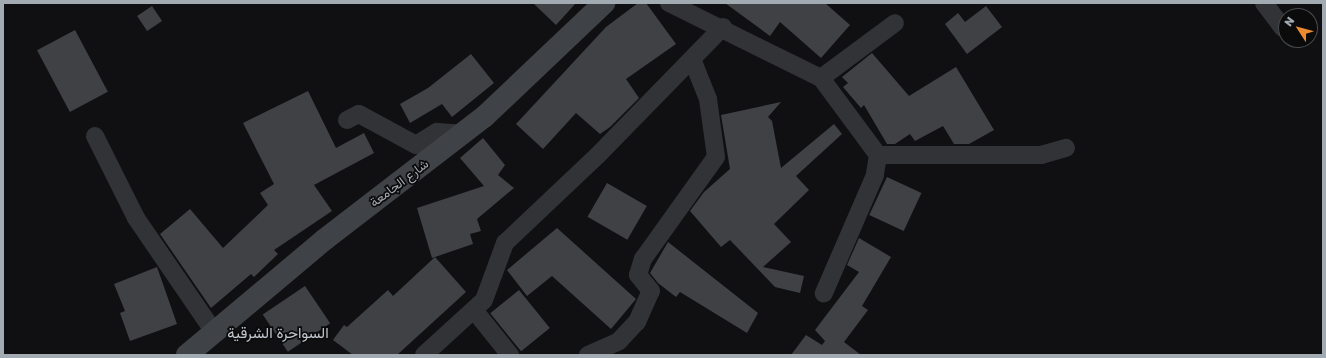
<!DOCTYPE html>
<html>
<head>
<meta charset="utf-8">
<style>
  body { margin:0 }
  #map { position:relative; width:1326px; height:358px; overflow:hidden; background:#101012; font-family:"Golos Text",Vazirmatn,sans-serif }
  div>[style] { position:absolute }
  .building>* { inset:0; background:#3f4145; transform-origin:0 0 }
  .minor>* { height:18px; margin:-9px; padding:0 9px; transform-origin:9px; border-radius:9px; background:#313336 }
  .secondary>* { height:22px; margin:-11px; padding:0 11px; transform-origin:11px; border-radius:11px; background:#3f4246 }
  span { translate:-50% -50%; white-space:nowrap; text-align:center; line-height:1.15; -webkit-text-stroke:3.5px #0b0b0c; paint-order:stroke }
  .street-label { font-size:13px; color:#a2aab2 }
  .quarter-label { font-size:15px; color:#c3c8ce }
  .frame { position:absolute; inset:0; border:4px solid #a2aab2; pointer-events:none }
  .north { position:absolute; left:1278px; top:8px; width:40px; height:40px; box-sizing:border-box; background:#0b0b0c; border:1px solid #474b4e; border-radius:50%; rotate:306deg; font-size:11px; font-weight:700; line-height:16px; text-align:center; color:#a2aab2 }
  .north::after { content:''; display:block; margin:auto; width:14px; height:18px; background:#eb8a2f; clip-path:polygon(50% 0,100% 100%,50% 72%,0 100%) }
</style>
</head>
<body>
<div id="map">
  <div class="building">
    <div style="clip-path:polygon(533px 3px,576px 3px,556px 25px)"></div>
    <div style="clip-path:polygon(638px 3px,646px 3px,676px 44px,626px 79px,639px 98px,610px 127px,600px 134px,576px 113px,543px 149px,516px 124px,606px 27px)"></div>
    <div style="clip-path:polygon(725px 3px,825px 3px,850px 25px,821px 58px,780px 22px,770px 36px)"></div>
    <div style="left:152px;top:6px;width:18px;height:18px;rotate:56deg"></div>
    <div style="clip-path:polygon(986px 6px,1002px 27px,967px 54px,945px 24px,958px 13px,965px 22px)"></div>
    <div style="left:75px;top:30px;width:70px;height:43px;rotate:62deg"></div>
    <div style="clip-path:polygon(872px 53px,909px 96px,956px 67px,994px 130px,969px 144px,954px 144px,943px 126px,915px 141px,910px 134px,895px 144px,887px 144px,864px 105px,861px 108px,843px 87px,848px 83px,842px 77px)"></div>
    <div style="clip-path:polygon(471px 54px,494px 83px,452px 117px,442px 104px,410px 123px,400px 104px,428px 88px)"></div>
    <div style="clip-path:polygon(308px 91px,336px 148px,364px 133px,374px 153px,314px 185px,332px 211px,274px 250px,278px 254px,254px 277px,251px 274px,211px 308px,160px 234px,190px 209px,223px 248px,268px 205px,260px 193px,274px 184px,243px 123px)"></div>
    <div style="clip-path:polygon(781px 102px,768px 117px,772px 121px,781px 168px,834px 124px,842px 134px,796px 176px,809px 190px,774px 224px,791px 242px,763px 267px,804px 276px,800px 293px,775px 287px,730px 240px,721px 247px,690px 211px,704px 192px,730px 169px,721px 115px)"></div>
    <div style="clip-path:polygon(483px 138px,505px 165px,498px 175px,514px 188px,477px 219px,481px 231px,470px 234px,473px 244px,432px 258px,417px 208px,484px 186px,460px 158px)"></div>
    <div style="left:887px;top:177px;width:38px;height:42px;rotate:25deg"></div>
    <div style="left:607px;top:183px;width:46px;height:39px;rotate:30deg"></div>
    <div style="clip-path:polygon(557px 228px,636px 299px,611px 329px,552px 276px,527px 296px,507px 270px)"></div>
    <div style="clip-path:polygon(859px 238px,891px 257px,862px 306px,868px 310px,844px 342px,861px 355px,791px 355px,806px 335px,822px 345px,825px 341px,815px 330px,859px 272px,847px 265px)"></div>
    <div style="clip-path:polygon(668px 242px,758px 313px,747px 333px,680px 292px,676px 297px,658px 283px,650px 273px)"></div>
    <div style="clip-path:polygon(435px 257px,466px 292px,397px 355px,353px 355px,333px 340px,344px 325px,347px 327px,388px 290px,393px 296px)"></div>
    <div style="clip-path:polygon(157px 267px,177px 324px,130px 341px,120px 313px,125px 311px,114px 284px)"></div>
    <div style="left:305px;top:286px;width:45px;height:51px;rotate:56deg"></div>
    <div style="left:519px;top:290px;width:49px;height:37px;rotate:51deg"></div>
  </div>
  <div class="minor">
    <div style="left:669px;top:3px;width:169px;rotate:26.3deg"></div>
    <div style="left:821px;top:78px;width:96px;rotate:53.5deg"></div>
    <div style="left:878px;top:155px;width:20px;rotate:99deg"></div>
    <div style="left:875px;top:175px;width:129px;rotate:113.4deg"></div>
    <div style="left:1264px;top:3px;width:31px;rotate:53deg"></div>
    <div style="left:821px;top:78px;width:92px;rotate:-36.6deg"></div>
    <div style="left:347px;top:120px;width:13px;rotate:-27deg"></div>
    <div style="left:359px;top:114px;width:65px;rotate:28.5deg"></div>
    <div style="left:416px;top:145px;width:25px;rotate:-32deg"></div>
    <div style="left:437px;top:132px;width:26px;rotate:4deg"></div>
    <div style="left:95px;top:136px;width:92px;rotate:63.4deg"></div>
    <div style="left:136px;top:218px;width:138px;rotate:55.6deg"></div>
    <div style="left:878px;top:155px;width:163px"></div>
    <div style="left:1041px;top:155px;width:26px;rotate:-16deg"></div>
    <div style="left:474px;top:310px;width:58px;rotate:51.3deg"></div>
    <div style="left:424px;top:355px;width:81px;rotate:-42.5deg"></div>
    <div style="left:484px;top:300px;width:61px;rotate:-69.8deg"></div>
    <div style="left:505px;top:243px;width:128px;rotate:-43.4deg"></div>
    <div style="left:598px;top:155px;width:179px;rotate:-45.7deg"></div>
    <div style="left:588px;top:355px;width:34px;rotate:-24deg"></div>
    <div style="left:619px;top:341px;width:26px;rotate:-47deg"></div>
    <div style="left:637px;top:322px;width:34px;rotate:-66deg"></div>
    <div style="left:651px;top:291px;width:21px;rotate:-129deg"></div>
    <div style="left:638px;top:275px;width:17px;rotate:-73deg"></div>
    <div style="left:643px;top:259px;width:125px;rotate:-54.4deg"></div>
    <div style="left:716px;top:157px;width:59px;rotate:-97.9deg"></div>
    <div style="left:708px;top:99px;width:43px;rotate:-111.8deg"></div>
  </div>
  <div class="secondary">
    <div style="left:187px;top:355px;width:179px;rotate:-40deg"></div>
    <div style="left:324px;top:240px;width:202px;rotate:-37.6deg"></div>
    <div style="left:484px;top:117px;width:166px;rotate:-43.5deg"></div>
  </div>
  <div class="street-label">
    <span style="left:399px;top:183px;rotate:-37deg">شارع الجامعة</span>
  </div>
  <div class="quarter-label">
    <span style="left:278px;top:333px">السواحرة الشرقية</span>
  </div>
  <div class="frame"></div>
  <div class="north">N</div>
</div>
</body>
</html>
